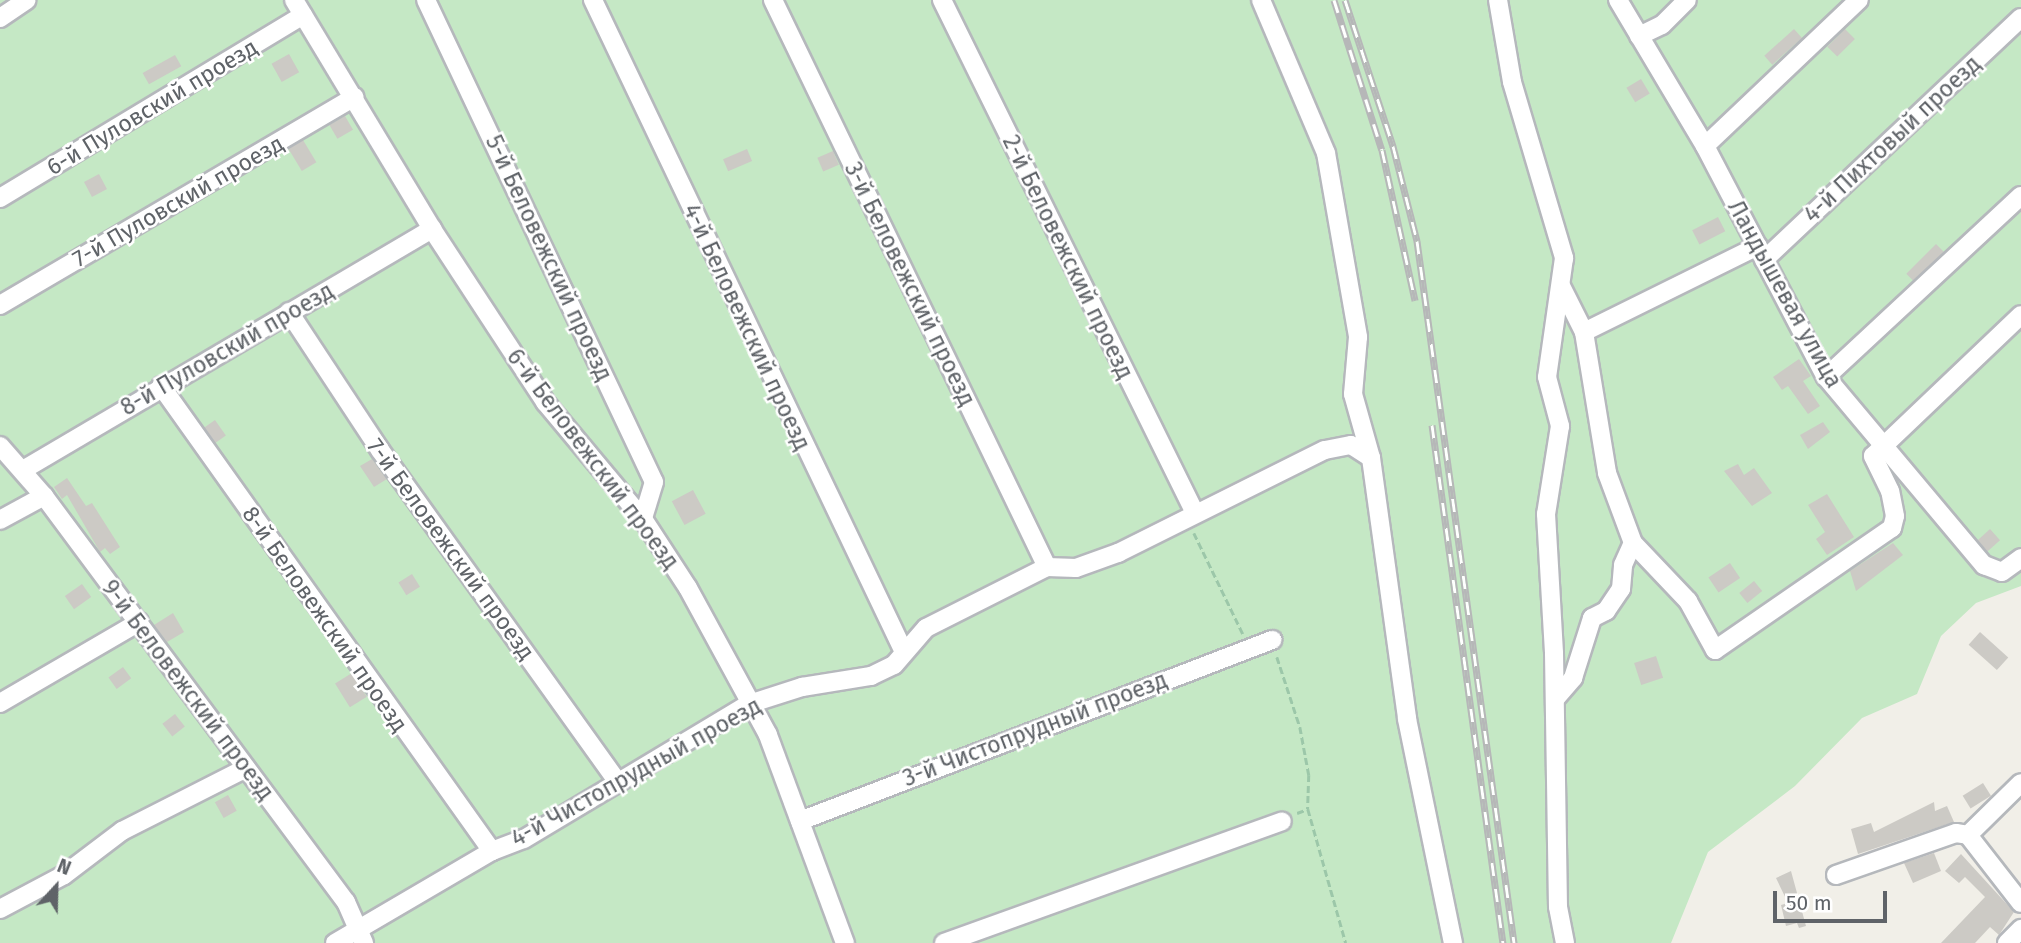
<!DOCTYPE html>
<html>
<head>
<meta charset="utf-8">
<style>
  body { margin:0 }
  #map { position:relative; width:2021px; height:943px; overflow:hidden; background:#f1efe8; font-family:"Fira Sans",sans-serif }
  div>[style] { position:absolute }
  .green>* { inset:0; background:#c5e8c5 }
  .building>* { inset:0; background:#cccac5; transform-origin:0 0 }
  .path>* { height:2.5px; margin-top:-1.25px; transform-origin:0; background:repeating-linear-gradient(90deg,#9cc7a9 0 7px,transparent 0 10.5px) }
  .roads { filter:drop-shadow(2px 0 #b5b8bc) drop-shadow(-2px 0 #b5b8bc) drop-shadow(0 2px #b5b8bc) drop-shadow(0 -2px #b5b8bc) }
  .minor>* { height:18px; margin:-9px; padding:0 9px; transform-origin:9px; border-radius:9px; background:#fff }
  .rail>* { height:7px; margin-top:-3.5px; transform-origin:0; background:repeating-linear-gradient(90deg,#fff 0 13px,#b6b7b8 0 26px); box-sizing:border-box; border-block:2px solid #b6b7b8 }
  span { translate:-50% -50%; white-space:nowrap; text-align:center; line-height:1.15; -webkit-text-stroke:5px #fff; paint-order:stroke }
  .street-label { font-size:23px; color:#5f6368 }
  .north { position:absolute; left:21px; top:852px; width:70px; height:70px; -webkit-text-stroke:5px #fff; paint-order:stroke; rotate:22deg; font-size:19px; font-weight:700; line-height:28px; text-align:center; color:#5f6368 }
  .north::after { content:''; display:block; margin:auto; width:24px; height:32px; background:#5f6368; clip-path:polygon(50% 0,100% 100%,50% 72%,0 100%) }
  .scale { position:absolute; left:1773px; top:891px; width:114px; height:32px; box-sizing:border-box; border:4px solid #5f6368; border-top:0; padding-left:9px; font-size:21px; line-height:24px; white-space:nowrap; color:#5f6368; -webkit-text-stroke:5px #fff; paint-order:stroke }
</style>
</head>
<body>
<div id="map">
  <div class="green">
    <div style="clip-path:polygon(0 0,2021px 0,2021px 586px,1976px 603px,1941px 636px,1917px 694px,1862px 718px,1795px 786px,1708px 852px,1671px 943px,0 943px)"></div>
  </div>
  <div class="building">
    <div style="left:1794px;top:29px;width:12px;height:40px;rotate:48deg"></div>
    <div style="left:1845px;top:29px;width:14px;height:25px;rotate:45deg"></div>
    <div style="left:289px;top:54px;width:21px;height:20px;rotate:61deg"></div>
    <div style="left:175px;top:55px;width:13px;height:37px;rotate:61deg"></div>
    <div style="left:1641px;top:79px;width:17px;height:17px;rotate:59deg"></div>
    <div style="left:345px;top:116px;width:16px;height:18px;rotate:60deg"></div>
    <div style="left:303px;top:140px;width:26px;height:17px;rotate:59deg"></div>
    <div style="left:747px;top:149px;width:13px;height:26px;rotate:67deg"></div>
    <div style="left:833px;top:151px;width:15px;height:17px;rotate:67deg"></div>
    <div style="left:99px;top:174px;width:17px;height:17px;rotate:62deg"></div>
    <div style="left:1718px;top:217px;width:16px;height:29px;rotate:63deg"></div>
    <div style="left:1936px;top:244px;width:11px;height:42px;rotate:45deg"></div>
    <div style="clip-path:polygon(1799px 359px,1811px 376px,1803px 381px,1820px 406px,1808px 414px,1788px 386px,1782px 390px,1773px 377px)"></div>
    <div style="left:215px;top:420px;width:19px;height:13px;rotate:55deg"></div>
    <div style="clip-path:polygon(1823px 422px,1830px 432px,1808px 449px,1800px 435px)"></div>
    <div style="clip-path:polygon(372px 459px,387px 479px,374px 487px,360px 466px)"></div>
    <div style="clip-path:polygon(1738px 464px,1744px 475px,1754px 468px,1772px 493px,1752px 506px,1724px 471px)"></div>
    <div style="clip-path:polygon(67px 478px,86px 506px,92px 503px,120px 547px,110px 554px,105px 548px,100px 552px,67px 495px,62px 499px,54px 487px)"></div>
    <div style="left:693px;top:490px;width:27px;height:24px;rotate:62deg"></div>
    <div style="clip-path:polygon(1827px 494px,1854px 537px,1827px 555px,1816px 539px,1825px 532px,1808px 505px)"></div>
    <div style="left:1990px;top:529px;width:15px;height:17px;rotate:48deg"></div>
    <div style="clip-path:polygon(1893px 543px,1903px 555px,1856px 591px,1850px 571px)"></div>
    <div style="left:1730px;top:563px;width:18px;height:26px;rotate:56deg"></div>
    <div style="left:412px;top:574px;width:15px;height:16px;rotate:58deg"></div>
    <div style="left:1754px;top:581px;width:13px;height:19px;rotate:51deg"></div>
    <div style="left:82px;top:584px;width:16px;height:21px;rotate:55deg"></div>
    <div style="clip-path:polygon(173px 613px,184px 632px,167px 642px,154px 625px)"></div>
    <div style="left:1980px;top:632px;width:38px;height:17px;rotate:42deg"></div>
    <div style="left:1656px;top:656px;width:23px;height:23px;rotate:72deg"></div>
    <div style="left:123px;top:667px;width:14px;height:18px;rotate:54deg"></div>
    <div style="left:352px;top:673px;width:28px;height:20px;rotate:58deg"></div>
    <div style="left:175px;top:714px;width:16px;height:16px;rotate:52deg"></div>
    <div style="left:1983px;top:783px;width:15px;height:24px;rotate:58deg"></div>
    <div style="left:228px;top:795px;width:18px;height:15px;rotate:61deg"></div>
    <div style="clip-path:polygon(1934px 802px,1935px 811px,1947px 806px,1954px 822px,1858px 854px,1851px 829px,1871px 823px,1874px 832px)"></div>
    <div style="clip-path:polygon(1934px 853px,1941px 871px,1913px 883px,1904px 863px)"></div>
    <div style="clip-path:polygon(1961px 854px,2014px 912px,1999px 935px,1990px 927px,1975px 943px,1941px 943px,1985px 897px,1965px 877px,1959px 883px,1945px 871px)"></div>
    <div style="clip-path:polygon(1791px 871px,1806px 926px,1799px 928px,1797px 923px,1786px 926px,1781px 905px,1788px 903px,1776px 878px)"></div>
  </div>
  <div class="path">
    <div style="left:1194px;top:533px;width:112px;rotate:64.1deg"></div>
    <div style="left:1277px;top:657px;width:74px;rotate:71.8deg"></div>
    <div style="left:1300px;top:727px;width:49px;rotate:79.4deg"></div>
    <div style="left:1309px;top:775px;width:34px;rotate:92deg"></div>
    <div style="left:1297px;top:813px;width:12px;rotate:-20deg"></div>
    <div style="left:1308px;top:809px;width:139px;rotate:74.2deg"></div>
  </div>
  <div class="roads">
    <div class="minor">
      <div style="left:294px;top:0;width:267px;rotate:58.9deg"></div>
      <div style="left:432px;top:229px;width:207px;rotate:56.8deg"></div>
      <div style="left:545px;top:402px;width:153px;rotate:50.1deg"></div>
      <div style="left:643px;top:519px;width:82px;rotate:56.9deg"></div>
      <div style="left:688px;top:588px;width:167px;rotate:61.4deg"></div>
      <div style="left:768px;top:735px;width:222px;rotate:69.7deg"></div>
      <div style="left:426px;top:0;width:533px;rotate:64.68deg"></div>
      <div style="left:654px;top:482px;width:39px;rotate:107deg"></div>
      <div style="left:593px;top:0;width:722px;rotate:64.5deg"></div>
      <div style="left:773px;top:0;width:630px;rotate:64.21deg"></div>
      <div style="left:942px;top:0;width:572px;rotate:63.75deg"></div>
      <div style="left:1261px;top:0;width:166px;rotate:67deg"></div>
      <div style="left:1326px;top:153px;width:187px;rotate:80.1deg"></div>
      <div style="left:1358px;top:337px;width:57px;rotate:95deg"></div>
      <div style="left:1353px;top:394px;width:66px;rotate:74.3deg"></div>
      <div style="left:1371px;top:458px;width:263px;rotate:82.1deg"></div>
      <div style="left:1407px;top:719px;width:229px;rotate:78.4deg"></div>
      <div style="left:1498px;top:0;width:83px;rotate:80.3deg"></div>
      <div style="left:1512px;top:82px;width:184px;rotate:73.5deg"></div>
      <div style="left:1564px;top:258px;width:120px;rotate:98.1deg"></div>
      <div style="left:1547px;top:377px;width:51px;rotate:75.1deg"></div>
      <div style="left:1560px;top:426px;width:89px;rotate:99deg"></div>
      <div style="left:1546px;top:514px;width:139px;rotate:86.7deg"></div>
      <div style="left:1554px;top:653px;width:254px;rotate:89.1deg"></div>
      <div style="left:1558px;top:907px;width:37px;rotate:79deg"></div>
      <div style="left:1618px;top:0;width:170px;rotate:59.2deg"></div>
      <div style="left:1705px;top:146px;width:261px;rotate:62.4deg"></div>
      <div style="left:1826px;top:377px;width:246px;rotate:50deg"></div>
      <div style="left:1984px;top:565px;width:19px;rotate:21deg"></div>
      <div style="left:2002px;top:572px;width:24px;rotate:-36deg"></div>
      <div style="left:0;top:18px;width:32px;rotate:-34deg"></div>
      <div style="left:1639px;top:36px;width:25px;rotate:-26deg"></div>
      <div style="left:1662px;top:25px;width:35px;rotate:-45deg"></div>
      <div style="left:1705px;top:146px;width:212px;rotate:-43.5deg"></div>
      <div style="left:0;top:198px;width:354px;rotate:-31.1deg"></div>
      <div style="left:1764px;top:260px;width:353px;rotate:-43.3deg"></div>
      <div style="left:1561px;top:286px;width:51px;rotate:63.4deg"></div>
      <div style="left:1584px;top:332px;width:194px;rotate:-26.3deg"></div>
      <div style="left:0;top:305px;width:411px;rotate:-30.4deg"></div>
      <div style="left:289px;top:312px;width:165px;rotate:56.6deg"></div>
      <div style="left:380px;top:450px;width:409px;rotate:54.4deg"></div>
      <div style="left:1584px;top:332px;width:143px;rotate:80.7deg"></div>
      <div style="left:1607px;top:473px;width:75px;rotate:69.6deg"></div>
      <div style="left:1633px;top:543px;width:80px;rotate:46.5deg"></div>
      <div style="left:1688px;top:601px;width:56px;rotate:61.1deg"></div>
      <div style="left:1715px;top:650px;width:215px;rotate:-34.6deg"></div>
      <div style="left:1892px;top:528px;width:12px;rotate:-76deg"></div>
      <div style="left:1895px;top:516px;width:25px;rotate:-101deg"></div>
      <div style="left:1890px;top:491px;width:39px;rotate:-116deg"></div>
      <div style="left:1873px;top:456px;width:204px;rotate:-43.6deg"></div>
      <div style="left:1826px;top:377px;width:266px;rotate:-42.9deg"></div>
      <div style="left:161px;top:386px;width:571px;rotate:54.56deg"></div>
      <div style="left:0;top:446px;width:67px;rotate:48.7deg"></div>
      <div style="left:44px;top:496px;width:506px;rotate:53.36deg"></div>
      <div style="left:346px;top:902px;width:45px;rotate:66.3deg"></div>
      <div style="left:23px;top:470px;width:475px;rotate:-30.5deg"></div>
      <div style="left:0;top:520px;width:50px;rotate:-28.6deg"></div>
      <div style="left:1555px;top:699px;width:28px;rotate:-49deg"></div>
      <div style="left:1573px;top:678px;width:63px;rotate:-72.4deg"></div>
      <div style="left:1592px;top:618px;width:16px;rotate:-27deg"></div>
      <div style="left:1606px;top:611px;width:27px;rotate:-56deg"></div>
      <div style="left:1621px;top:589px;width:24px;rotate:-85deg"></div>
      <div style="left:1623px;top:565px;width:24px;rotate:-66deg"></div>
      <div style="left:0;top:703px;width:161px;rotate:-30.2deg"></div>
      <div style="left:800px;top:821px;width:506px;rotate:-20.98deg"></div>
      <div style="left:1968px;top:835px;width:86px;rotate:52.1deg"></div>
      <div style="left:1836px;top:875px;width:127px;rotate:-19.3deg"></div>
      <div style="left:1956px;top:833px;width:12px;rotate:9deg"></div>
      <div style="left:1968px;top:835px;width:74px;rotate:-44.5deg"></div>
      <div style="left:0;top:909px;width:72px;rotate:-28deg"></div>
      <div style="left:64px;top:875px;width:73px;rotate:-37.2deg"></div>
      <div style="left:122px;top:831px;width:139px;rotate:-26.9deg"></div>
      <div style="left:335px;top:943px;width:182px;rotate:-30.4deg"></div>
      <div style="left:492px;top:851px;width:34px;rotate:-21deg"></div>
      <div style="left:524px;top:839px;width:262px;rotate:-31deg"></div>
      <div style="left:749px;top:704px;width:56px;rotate:-17.8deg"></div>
      <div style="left:802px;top:687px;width:70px;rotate:-9.1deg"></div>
      <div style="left:871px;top:676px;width:25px;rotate:-26deg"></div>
      <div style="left:894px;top:665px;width:49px;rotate:-49.1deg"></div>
      <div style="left:926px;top:628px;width:136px;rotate:-26.8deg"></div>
      <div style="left:1047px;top:567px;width:29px;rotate:2deg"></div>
      <div style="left:1076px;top:568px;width:45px;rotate:-19.7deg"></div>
      <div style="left:1118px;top:553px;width:231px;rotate:-26.5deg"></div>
      <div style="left:1325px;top:450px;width:26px;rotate:-11deg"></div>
      <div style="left:1351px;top:445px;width:24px;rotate:33deg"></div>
      <div style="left:944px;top:943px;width:359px;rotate:-19.8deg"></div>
      <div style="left:2007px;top:943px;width:20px;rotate:-45deg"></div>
    </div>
  </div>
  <div class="rail">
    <div style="left:1334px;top:0;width:157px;rotate:72.3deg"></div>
    <div style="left:1382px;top:150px;width:154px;rotate:77.6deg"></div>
    <div style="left:1345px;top:0;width:154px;rotate:71.8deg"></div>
    <div style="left:1393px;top:146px;width:98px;rotate:75.8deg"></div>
    <div style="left:1417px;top:241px;width:709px;rotate:82.13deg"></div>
    <div style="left:1432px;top:425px;width:523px;rotate:82.2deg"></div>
  </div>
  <div class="street-label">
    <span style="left:152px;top:107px;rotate:-31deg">6-й Пуловский проезд</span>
    <span style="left:1892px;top:139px;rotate:-43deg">4-й Пихтовый проезд</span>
    <span style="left:178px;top:201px;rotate:-30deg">7-й Пуловский проезд</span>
    <span style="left:1068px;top:257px;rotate:64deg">2-й Беловежский проезд</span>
    <span style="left:549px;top:258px;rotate:65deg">5-й Беловежский проезд</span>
    <span style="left:910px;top:284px;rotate:64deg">3-й Беловежский проезд</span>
    <span style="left:1785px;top:294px;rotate:61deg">Ландышевая улица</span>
    <span style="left:747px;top:327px;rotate:65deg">4-й Беловежский проезд</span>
    <span style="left:227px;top:349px;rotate:-30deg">8-й Пуловский проезд</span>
    <span style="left:593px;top:459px;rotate:53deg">6-й Беловежский проезд</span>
    <span style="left:451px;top:549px;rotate:54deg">7-й Беловежский проезд</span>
    <span style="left:325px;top:619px;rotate:55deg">8-й Беловежский проезд</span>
    <span style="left:188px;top:690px;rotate:53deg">9-й Беловежский проезд</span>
    <span style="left:1035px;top:729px;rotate:-21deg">3-й Чистопрудный проезд</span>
    <span style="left:636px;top:772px;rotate:-29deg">4-й Чистопрудный проезд</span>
  </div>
  <div class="north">N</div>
  <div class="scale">50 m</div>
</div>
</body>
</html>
